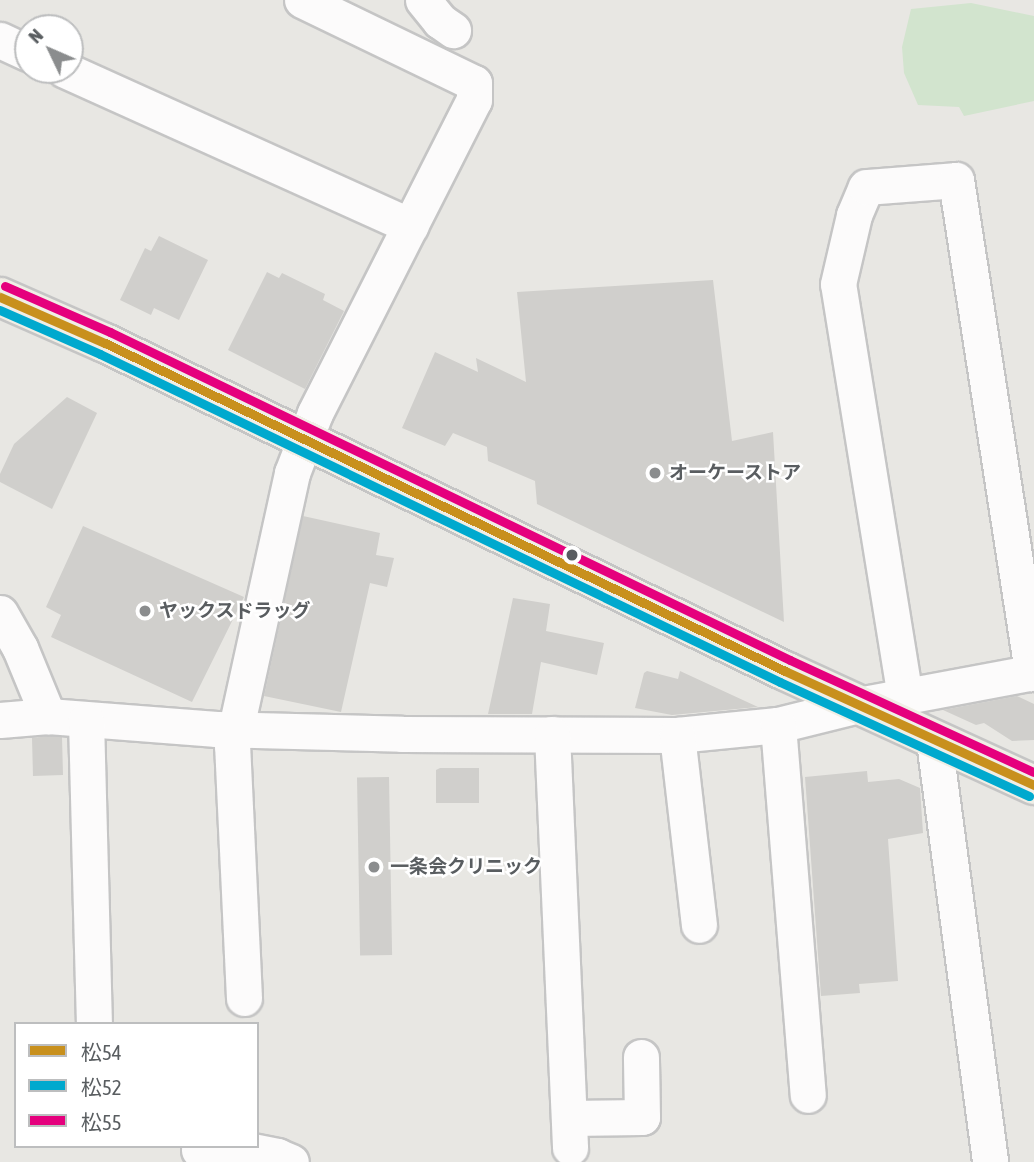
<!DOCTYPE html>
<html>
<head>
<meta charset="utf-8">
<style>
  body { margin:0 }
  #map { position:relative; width:1034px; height:1162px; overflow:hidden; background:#e8e7e3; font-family:"Asap Condensed","Noto Sans JP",sans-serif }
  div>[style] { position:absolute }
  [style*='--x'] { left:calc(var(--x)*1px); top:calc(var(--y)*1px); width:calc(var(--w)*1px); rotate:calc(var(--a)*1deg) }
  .green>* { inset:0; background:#d2e4ce }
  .building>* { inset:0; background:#d0cfcc; transform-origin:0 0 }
  .roads { filter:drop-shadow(2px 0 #c5c5c5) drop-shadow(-2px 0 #c5c5c5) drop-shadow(0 2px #c5c5c5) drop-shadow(0 -2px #c5c5c5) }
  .minor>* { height:35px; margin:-17.5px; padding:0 17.5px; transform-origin:17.5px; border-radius:17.5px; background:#fcfbfb }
  .major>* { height:38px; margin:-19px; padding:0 19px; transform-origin:19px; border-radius:19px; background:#f0eee6 }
  .bus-1>* { height:9px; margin:-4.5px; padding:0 4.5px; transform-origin:4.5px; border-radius:4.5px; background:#c8901d }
  .bus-2>* { height:9px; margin:-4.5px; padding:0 4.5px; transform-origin:4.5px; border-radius:4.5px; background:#00a9ce }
  .bus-3>* { height:9px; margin:-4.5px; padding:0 4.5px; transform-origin:4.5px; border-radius:4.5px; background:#e5007d }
  .dots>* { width:19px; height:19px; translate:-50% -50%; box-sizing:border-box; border:4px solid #fff; border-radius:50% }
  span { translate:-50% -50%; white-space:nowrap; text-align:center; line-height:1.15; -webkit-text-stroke:5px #fff; paint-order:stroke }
  .poi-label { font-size:19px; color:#595d60; font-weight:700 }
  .left { translate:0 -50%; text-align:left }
  .legend { position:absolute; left:14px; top:1022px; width:245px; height:126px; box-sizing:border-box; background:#fff; border:2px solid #bdbebf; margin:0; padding:9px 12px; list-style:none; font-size:21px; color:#595d60 }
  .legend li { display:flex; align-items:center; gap:14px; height:35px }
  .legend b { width:35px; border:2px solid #bdbebf }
  .north { position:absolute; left:14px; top:14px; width:70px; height:70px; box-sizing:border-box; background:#fff; border:2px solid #bdbebf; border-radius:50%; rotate:314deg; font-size:19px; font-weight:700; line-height:28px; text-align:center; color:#595d60 }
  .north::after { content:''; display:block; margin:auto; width:24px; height:32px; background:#8b8d8e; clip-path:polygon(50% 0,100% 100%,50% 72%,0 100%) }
</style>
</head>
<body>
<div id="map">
  <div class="green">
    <div style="clip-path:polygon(971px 3px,1034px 16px,1034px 101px,964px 116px,959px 107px,918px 105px,904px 73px,902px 47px,911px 9px)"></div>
  </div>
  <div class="building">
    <div style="clip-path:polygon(159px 236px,208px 260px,179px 320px,154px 308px,151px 315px,120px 300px,145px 248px,151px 251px)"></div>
    <div style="clip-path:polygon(267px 272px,279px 278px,282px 273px,325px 294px,323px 300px,344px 311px,305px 389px,228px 350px)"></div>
    <div style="clip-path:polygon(713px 280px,732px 441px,773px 432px,784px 622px,537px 504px,535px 481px,488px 461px,487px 447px,453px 433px,445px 446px,402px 428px,435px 352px,478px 372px,476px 358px,526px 382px,517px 292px)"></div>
    <div style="clip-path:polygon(67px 397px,97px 413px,52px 509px,0 482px,0 474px,14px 444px)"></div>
    <div style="clip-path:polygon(303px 516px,380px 533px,376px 555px,394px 558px,387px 587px,370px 583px,341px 712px,264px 696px)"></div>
    <div style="clip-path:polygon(83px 526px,244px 597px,192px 702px,51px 637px,61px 615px,46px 607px)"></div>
    <div style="clip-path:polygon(513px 598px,550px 604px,546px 631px,604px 643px,597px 675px,541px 662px,532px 714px,488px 714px)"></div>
    <div style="clip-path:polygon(647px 671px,678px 679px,680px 671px,758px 707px,672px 715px,635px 708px,644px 673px)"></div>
    <div style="clip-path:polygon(1017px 696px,1034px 704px,1034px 740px,1012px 741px,984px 723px,976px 725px,943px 710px)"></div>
    <div style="clip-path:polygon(48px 736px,62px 737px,63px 775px,33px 776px,32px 738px)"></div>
    <div style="clip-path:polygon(440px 768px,479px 768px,479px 803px,436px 803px,436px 770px)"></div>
    <div style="clip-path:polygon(867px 771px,868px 782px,899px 779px,920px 788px,923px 833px,888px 839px,898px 981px,859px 984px,860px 993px,821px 996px,805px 777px)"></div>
    <div style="left:389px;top:777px;width:178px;height:32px;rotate:89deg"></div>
  </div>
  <div class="roads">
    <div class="minor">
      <div style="--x:423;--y:0;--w:27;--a:51"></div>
      <div style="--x:440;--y:21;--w:16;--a:35"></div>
      <div style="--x:0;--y:40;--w:31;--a:25"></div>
      <div style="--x:65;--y:70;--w:379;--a:24.3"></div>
      <div style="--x:0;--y:613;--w:40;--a:60.3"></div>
      <div style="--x:20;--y:648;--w:74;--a:67.6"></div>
      <div style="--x:905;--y:697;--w:418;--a:-99.2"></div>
      <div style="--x:838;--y:284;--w:71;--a:-76.9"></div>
      <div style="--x:854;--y:215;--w:30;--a:-67"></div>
      <div style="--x:866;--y:187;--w:90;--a:-4.4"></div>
      <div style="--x:956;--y:180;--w:499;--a:81.2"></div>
      <div style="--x:0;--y:720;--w:48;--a:-4.8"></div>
      <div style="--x:48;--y:716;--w:169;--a:4.4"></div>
      <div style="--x:216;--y:729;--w:186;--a:1.5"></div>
      <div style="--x:402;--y:734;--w:275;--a:0.2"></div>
      <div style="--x:677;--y:735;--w:101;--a:-5.7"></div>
      <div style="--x:778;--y:725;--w:82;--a:-14"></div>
      <div style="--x:858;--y:705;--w:179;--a:-10.6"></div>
      <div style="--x:86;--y:720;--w:304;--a:88.5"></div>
      <div style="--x:778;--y:725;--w:371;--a:85.4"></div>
      <div style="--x:552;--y:734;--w:414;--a:87.5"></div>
      <div style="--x:677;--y:735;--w:191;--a:83.4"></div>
      <div style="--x:934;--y:741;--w:425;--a:82.4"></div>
      <div style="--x:244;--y:998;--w:252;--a:-92.7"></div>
      <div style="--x:232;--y:746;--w:280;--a:-77.6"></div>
      <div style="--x:292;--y:473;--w:64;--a:-69"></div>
      <div style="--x:315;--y:413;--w:351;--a:-63.1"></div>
      <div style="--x:474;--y:100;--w:17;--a:-90"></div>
      <div style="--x:474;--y:83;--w:191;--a:-154.2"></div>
      <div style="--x:569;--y:1118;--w:73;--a:-0.8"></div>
      <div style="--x:642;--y:1117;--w:60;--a:-91"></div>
      <div style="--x:199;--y:1150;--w:43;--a:-1.3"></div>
      <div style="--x:242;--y:1149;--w:36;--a:11"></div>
      <div style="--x:277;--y:1156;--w:15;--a:23"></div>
    </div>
    <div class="major">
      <div style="--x:0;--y:297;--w:115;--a:23.7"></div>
      <div style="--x:105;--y:343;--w:755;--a:25.75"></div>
      <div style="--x:785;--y:671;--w:274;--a:24.6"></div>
    </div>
  </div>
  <div class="bus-1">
    <div style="--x:0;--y:297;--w:115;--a:23.7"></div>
    <div style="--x:105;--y:343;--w:755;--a:25.75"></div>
    <div style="--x:785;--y:671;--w:274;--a:24.6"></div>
  </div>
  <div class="bus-2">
    <div style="--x:0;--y:310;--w:109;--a:23.7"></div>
    <div style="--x:100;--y:354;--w:755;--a:25.75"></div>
    <div style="--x:780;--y:682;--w:274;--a:24.6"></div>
  </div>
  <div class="bus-3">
    <div style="--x:5;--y:286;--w:115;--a:23.7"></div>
    <div style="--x:110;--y:332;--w:755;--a:25.75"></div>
    <div style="--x:790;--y:660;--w:268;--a:24.7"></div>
  </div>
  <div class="dots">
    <div style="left:655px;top:473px;background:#8b8d8e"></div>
    <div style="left:572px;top:555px;background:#595d60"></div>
    <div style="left:145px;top:611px;background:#8b8d8e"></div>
    <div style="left:374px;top:867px;background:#8b8d8e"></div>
  </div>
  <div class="poi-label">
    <span class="left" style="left:669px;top:473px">オーケーストア</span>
    <span class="left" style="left:159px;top:611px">ヤックスドラッグ</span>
    <span class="left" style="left:390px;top:867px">一条会クリニック</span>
  </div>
  <ul class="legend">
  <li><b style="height:9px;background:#c8901d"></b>松54</li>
  <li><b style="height:9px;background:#00a9ce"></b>松52</li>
  <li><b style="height:9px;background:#e5007d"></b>松55</li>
  </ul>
  <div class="north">N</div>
</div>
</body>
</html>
